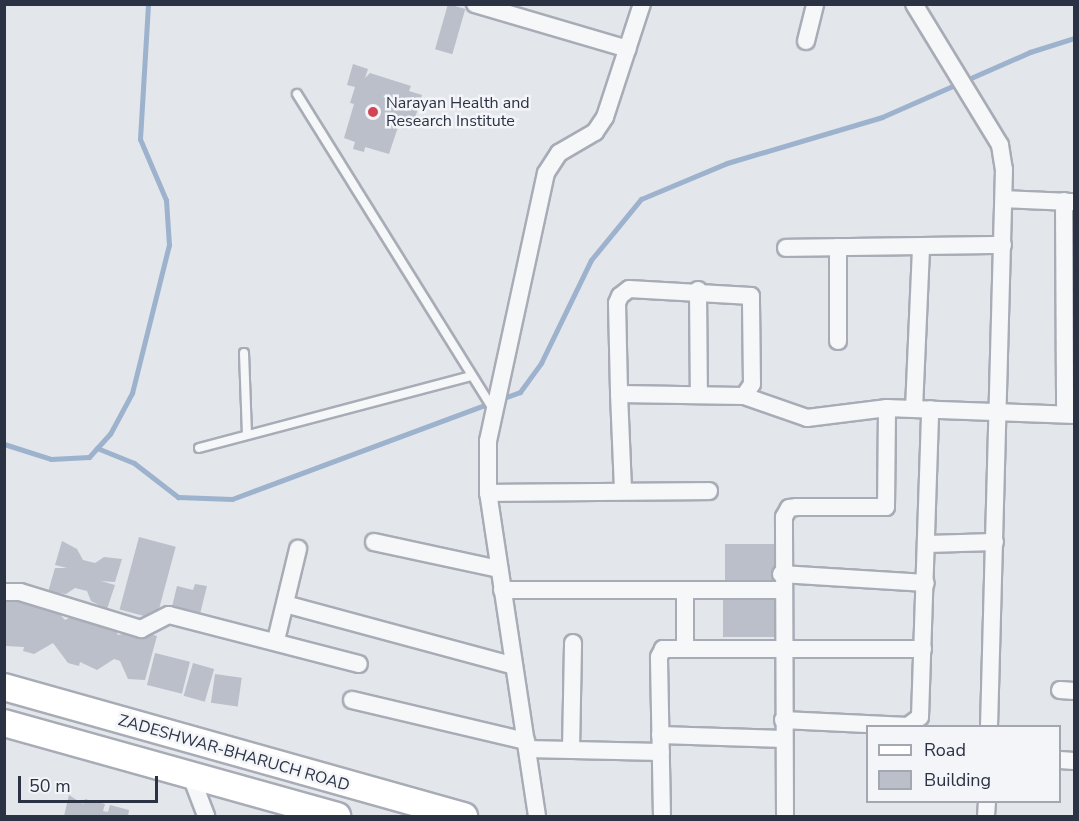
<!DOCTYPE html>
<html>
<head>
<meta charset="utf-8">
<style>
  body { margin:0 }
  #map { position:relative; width:1079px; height:821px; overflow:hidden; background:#e3e6eb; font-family:"Nunito Sans",sans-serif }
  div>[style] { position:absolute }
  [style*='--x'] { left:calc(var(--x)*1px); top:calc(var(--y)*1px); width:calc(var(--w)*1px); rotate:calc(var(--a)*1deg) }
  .stream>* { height:5px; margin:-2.5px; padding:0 2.5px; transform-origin:2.5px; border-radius:2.5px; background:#9db2cc }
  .building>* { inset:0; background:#babfc9; transform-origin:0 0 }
  .roads { filter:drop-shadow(2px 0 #a8acb6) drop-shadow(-2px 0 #a8acb6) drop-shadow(0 2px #a8acb6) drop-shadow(0 -2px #a8acb6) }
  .service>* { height:8px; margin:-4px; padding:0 4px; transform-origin:4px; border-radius:4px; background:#f6f7f9 }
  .minor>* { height:16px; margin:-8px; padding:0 8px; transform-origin:8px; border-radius:8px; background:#f6f7f9 }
  .primary>* { height:26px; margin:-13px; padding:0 13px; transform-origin:13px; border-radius:13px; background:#fff }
  .dots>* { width:16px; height:16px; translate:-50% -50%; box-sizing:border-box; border:3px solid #f3f5f8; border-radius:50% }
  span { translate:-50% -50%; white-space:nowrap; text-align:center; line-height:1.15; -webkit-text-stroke:5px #f3f5f8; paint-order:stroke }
  .poi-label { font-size:16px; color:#2a3244 }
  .left { translate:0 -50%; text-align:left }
  .street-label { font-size:16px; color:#2a3244 }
  .frame { position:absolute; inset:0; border:6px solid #2a3244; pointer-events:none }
  .legend { position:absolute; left:866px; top:725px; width:195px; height:78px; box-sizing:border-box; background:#f3f5f8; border:2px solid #a3a7b0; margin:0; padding:8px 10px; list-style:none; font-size:18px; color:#2a3244 }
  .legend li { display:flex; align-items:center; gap:12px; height:30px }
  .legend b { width:30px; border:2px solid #a3a7b0 }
  .scale { position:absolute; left:18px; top:776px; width:140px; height:27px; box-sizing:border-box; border:3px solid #2a3244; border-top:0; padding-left:8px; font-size:18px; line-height:21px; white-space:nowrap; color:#2a3244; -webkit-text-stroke:4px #f3f5f8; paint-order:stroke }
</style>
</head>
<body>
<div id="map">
  <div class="stream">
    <div style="--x:501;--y:399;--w:20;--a:-20"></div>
    <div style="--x:520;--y:392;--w:36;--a:-54"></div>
    <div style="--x:541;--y:363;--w:114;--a:-64.1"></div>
    <div style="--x:591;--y:260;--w:79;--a:-50.7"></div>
    <div style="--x:641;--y:199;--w:93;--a:-22.7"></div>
    <div style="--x:727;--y:163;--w:162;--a:-16.5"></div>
    <div style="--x:882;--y:117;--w:162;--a:-23.7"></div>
    <div style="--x:1030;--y:52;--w:46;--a:-17.7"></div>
    <div style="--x:4;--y:444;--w:49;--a:17.7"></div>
    <div style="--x:51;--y:459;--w:38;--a:-3"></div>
    <div style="--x:89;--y:457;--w:31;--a:-48"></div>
    <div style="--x:110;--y:434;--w:47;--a:-61.8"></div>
    <div style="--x:132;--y:393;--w:153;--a:-76"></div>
    <div style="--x:169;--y:245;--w:45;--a:-93.8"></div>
    <div style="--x:166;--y:200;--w:66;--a:-113.1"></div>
    <div style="--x:140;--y:139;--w:135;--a:-86.6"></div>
    <div style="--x:97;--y:448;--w:40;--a:22"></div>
    <div style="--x:134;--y:463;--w:56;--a:37.7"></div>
    <div style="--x:178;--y:497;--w:54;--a:2.1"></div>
    <div style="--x:232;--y:499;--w:275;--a:-20.4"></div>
  </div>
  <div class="building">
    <div style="left:448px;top:4px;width:18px;height:47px;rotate:16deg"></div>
    <div style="clip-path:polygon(353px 64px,368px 69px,365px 78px,370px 73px,411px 86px,409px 91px,422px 95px,413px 125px,400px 121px,389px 154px,365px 147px,364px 152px,353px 149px,355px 142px,344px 138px,354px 104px,350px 103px,355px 87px,347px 85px)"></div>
    <div style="left:139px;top:537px;width:38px;height:75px;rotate:15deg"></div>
    <div style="clip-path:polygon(62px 541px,77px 549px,83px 560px,95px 563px,104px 557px,122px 559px,115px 582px,101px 581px,115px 585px,107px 609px,91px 601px,87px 591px,75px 588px,66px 594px,48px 592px,55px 568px,67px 568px,55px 565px)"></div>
    <div style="left:725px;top:544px;width:53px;height:40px"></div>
    <div style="clip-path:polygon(195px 584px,207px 586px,200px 614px,172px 607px,177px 586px,193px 590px)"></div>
    <div style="clip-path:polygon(21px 595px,51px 605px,65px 620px,80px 612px,111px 621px,118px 635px,138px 631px,157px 636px,145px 680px,128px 679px,120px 661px,114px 659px,97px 670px,80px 662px,79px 666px,68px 663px,53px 643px,34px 654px,23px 651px,24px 647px,6px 646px,4px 601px)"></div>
    <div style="left:723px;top:597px;width:54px;height:40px"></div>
    <div style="left:155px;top:653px;width:36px;height:33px;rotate:14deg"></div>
    <div style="left:193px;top:663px;width:22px;height:34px;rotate:16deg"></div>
    <div style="left:215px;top:674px;width:27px;height:29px;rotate:8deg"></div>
    <div style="clip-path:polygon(69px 795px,83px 804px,85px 799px,105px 804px,103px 811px,108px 812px,110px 805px,129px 810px,128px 816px,64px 816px)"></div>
  </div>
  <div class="roads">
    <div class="service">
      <div style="--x:297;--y:94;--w:371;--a:58.1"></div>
      <div style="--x:244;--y:353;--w:82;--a:87.9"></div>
      <div style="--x:199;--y:448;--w:282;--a:-14.8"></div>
    </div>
    <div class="minor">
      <div style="--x:475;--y:4;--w:159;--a:16.4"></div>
      <div style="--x:914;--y:4;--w:165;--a:58.6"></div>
      <div style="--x:1000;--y:145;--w:24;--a:81"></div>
      <div style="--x:1004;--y:169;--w:557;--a:91.54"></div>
      <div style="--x:806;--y:41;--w:38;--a:-76"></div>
      <div style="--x:1004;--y:199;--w:70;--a:2.5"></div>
      <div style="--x:1064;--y:201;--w:213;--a:89.7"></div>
      <div style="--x:838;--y:247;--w:94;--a:90"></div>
      <div style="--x:786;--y:248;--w:217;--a:-0.8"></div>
      <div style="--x:698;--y:290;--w:105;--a:89.5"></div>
      <div style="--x:619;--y:394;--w:125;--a:0.9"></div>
      <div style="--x:744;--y:396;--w:14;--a:-56"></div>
      <div style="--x:752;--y:384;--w:88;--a:-90.7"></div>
      <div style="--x:751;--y:296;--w:122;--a:-176.7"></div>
      <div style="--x:629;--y:289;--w:11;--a:142"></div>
      <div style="--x:620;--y:296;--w:8;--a:113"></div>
      <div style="--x:617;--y:303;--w:91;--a:88.7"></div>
      <div style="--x:619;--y:394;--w:97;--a:87.6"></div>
      <div style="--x:744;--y:396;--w:67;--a:19.2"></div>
      <div style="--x:807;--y:418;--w:81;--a:-7.1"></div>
      <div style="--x:887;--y:408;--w:187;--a:2.1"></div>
      <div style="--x:914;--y:409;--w:163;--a:-87.5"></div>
      <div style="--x:488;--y:493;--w:221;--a:-0.5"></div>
      <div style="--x:374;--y:542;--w:128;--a:12.2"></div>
      <div style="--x:927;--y:544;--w:68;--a:-1.7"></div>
      <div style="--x:781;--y:574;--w:145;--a:3.6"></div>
      <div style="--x:502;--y:590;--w:280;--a:0"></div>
      <div style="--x:4;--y:592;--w:16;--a:0"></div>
      <div style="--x:20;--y:592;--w:127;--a:17"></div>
      <div style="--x:141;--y:629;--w:31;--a:-27"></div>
      <div style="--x:169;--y:615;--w:196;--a:14.5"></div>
      <div style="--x:285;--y:604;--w:237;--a:15.1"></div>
      <div style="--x:276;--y:640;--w:94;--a:-76.4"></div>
      <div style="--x:685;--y:646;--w:56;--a:-90"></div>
      <div style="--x:1060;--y:690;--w:14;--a:4"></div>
      <div style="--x:352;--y:700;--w:179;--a:13.3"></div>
      <div style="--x:783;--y:720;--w:125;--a:2.7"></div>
      <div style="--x:908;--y:726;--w:15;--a:-37"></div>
      <div style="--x:920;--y:717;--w:308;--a:-88.1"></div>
      <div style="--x:660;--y:735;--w:124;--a:1.8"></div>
      <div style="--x:527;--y:749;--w:134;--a:1.3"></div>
      <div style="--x:571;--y:750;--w:107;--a:-88.9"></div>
      <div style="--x:1060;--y:760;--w:14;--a:4"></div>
      <div style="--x:192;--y:779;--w:40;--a:69"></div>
      <div style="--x:537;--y:816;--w:327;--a:-98.6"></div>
      <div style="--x:488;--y:493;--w:52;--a:-90"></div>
      <div style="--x:488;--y:441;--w:274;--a:-77.8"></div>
      <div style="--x:546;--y:173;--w:24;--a:-57"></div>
      <div style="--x:559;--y:153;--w:42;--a:-30.3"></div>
      <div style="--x:595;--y:132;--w:18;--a:-56"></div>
      <div style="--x:605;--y:117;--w:119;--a:-71.9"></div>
      <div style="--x:662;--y:816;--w:159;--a:-91.1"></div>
      <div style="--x:659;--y:657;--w:9;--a:-63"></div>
      <div style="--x:663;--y:649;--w:260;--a:0"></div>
      <div style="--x:785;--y:816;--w:299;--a:-90.2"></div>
      <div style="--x:784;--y:517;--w:10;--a:-61"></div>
      <div style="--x:789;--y:508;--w:8;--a:-7"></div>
      <div style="--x:797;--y:507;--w:89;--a:0"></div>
      <div style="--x:886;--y:507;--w:99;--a:-89.4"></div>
      <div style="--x:986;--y:816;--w:14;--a:-86"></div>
    </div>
    <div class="primary">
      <div style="--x:4;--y:687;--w:478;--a:15.7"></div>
      <div style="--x:4;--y:723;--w:346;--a:15.6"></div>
    </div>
  </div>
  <div class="dots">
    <div style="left:373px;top:112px;background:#d34554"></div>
  </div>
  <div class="poi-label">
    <span class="left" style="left:386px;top:112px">Narayan Health and<br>Research Institute</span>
  </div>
  <div class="street-label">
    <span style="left:234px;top:753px;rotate:16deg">ZADESHWAR-BHARUCH ROAD</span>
  </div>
  <div class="frame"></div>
  <ul class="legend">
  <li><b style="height:8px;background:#fff"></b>Road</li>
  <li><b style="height:16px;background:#babfc9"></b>Building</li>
  </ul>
  <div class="scale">50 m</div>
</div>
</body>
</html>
